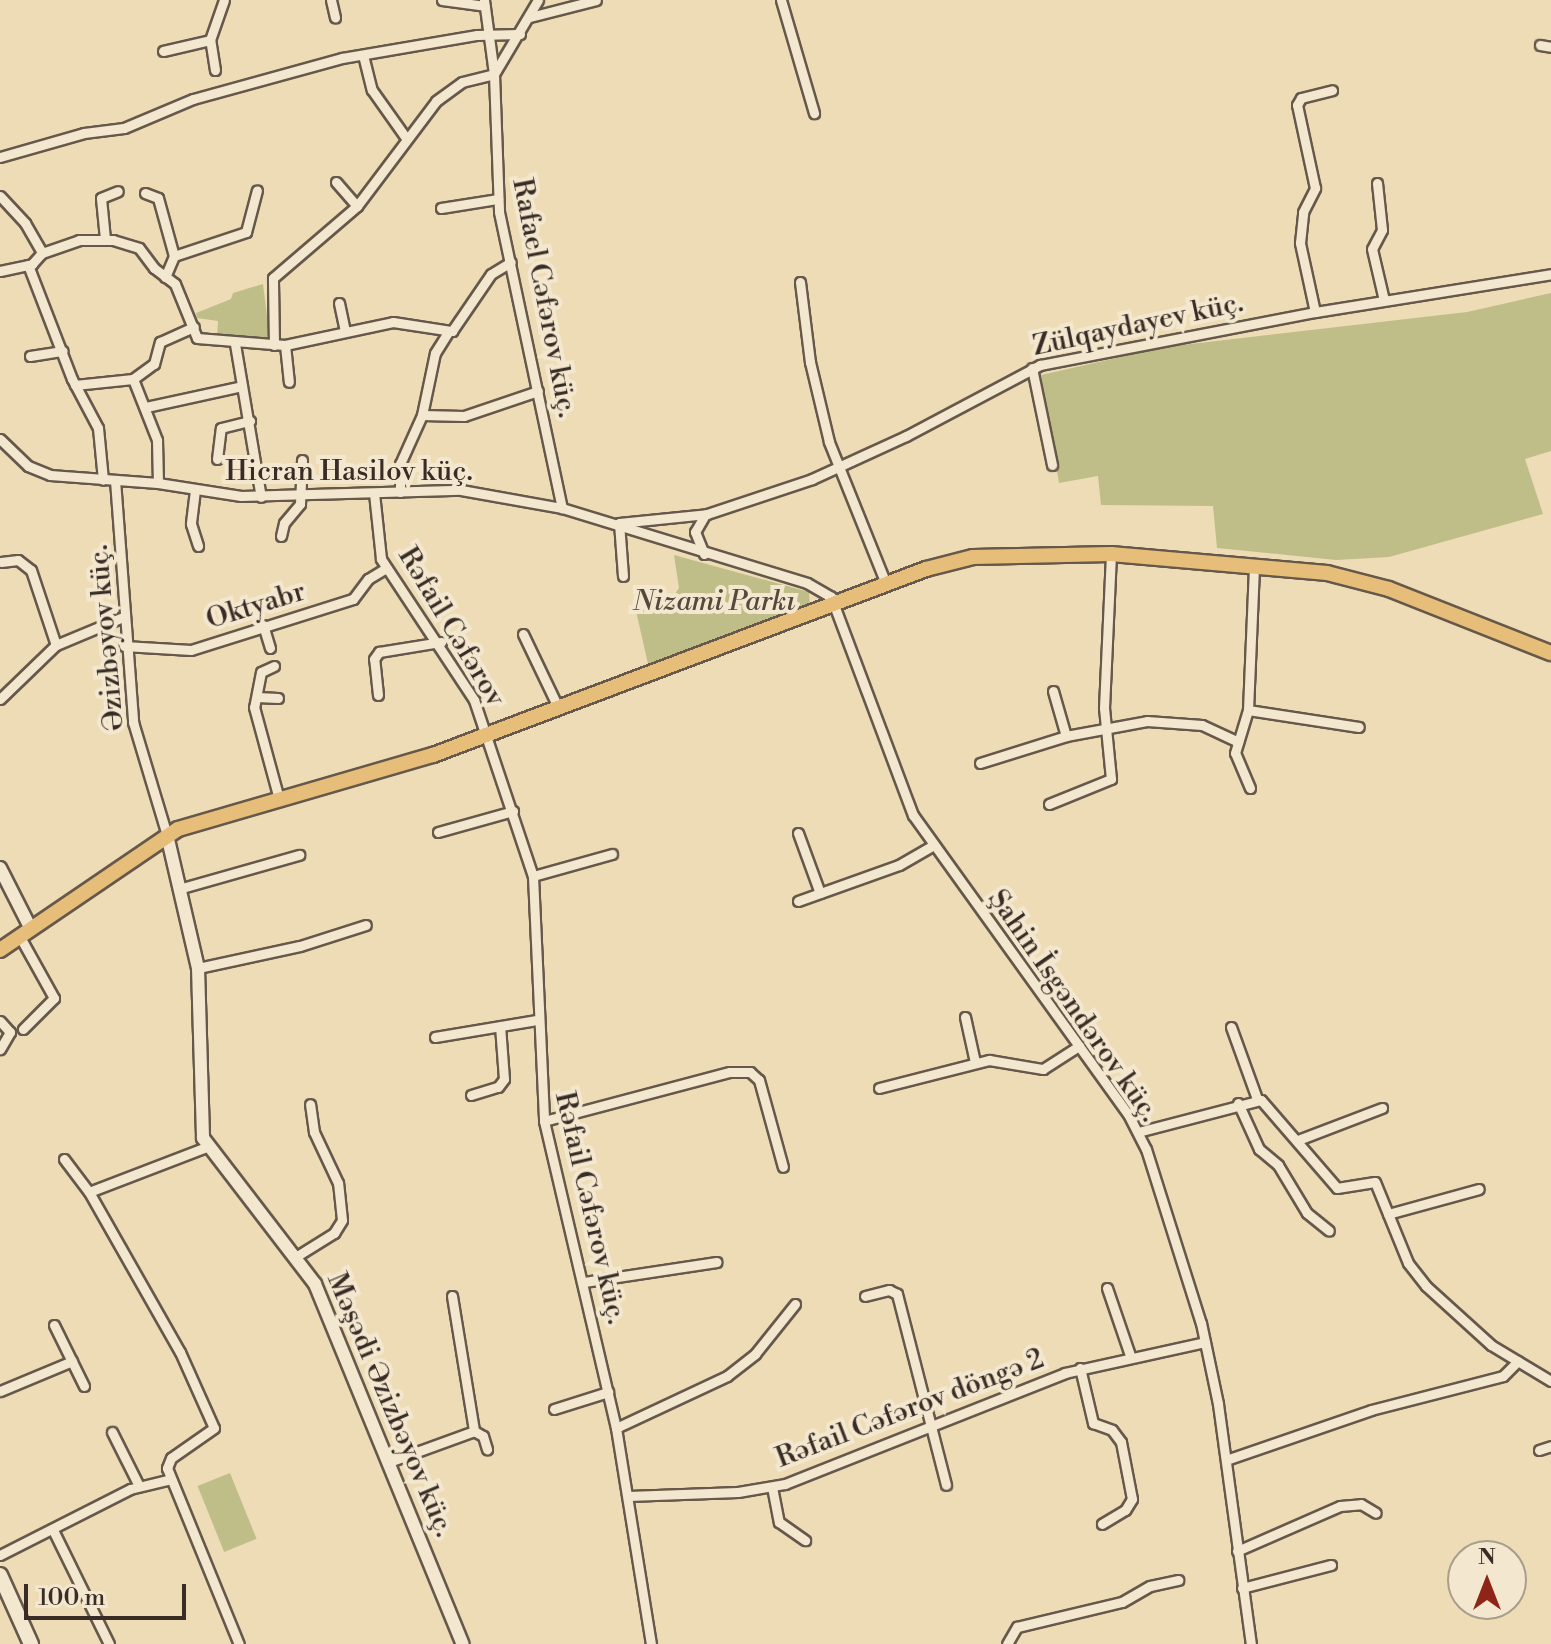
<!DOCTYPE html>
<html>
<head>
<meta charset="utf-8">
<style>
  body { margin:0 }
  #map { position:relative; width:1551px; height:1644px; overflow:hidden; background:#eddcb5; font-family:"Libre Bodoni",serif }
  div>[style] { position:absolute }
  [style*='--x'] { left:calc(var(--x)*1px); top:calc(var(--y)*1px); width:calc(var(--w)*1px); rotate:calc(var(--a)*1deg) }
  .green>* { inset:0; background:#c0be88; transform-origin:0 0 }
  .roads { filter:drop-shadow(2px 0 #66584a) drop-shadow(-2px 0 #66584a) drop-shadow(0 2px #66584a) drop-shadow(0 -2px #66584a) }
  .minor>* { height:9px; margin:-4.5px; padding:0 4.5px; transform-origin:4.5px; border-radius:4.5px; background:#f3e8cf }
  .tertiary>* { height:12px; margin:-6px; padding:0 6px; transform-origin:6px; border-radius:6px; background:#f3e8cf }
  .secondary>* { height:14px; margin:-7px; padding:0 7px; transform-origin:7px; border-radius:7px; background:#f3e8cf }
  .primary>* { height:14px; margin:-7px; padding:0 7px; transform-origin:7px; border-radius:7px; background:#e6be7a }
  span { translate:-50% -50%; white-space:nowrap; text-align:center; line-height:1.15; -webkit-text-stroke:8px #f3e8cf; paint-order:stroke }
  .street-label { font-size:28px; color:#392c26 }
  .park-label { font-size:28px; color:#54493a; font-style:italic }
  .north { position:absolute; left:1447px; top:1540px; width:80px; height:80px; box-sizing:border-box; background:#f3e8cf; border:2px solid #a99d8b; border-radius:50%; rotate:0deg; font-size:22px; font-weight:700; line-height:32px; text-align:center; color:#392c26 }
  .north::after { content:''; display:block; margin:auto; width:28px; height:36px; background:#8f2418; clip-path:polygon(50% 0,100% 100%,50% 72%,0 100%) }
  .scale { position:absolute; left:24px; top:1584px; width:162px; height:36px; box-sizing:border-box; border:4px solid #392c26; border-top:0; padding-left:10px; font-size:24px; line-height:28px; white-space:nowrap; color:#392c26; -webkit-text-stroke:6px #f3e8cf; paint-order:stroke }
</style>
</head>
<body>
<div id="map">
  <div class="green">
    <div style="clip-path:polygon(263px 284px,270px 340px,217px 339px,218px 321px,197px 318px,196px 313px,231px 299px,233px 293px)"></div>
    <div style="clip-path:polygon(1551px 293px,1551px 451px,1525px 459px,1543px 514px,1389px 557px,1336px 560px,1217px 548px,1213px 506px,1101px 505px,1098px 476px,1059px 483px,1041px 375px,1165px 347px,1467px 312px)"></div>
    <div style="clip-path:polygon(674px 555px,809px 592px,810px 607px,648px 664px,636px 611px,668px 604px,679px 588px)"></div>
    <div style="left:230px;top:1473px;width:71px;height:35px;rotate:68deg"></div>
  </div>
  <div class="roads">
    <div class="minor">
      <div style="--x:331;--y:0;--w:18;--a:77"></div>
      <div style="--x:442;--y:0;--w:43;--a:7.9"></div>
      <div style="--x:484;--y:0;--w:75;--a:82.3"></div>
      <div style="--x:494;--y:74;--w:138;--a:87.9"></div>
      <div style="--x:499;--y:212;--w:303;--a:78"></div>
      <div style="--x:781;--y:0;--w:118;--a:73.7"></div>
      <div style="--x:530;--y:17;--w:68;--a:-14.4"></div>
      <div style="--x:1540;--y:45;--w:11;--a:10"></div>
      <div style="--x:163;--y:51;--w:48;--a:-13.2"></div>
      <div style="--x:363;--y:55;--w:36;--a:76"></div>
      <div style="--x:372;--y:90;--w:59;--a:54.7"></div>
      <div style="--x:215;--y:70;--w:30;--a:-99"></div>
      <div style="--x:210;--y:40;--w:42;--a:-70.7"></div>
      <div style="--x:0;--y:157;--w:87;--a:-15.9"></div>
      <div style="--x:84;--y:133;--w:40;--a:-7.1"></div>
      <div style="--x:124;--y:128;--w:75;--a:-22.8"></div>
      <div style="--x:193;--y:99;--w:155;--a:-15.4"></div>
      <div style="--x:342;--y:58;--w:137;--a:-9.7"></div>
      <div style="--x:477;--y:35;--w:43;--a:-1.3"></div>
      <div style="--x:336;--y:182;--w:32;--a:49"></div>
      <div style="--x:1377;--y:183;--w:47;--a:83.9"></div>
      <div style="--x:1382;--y:230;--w:21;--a:118"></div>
      <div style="--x:1372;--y:249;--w:52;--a:76.8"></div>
      <div style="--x:145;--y:193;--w:14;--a:21"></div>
      <div style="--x:158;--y:198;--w:60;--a:74.6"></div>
      <div style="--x:174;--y:256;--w:23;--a:113"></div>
      <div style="--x:0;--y:196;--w:37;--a:47"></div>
      <div style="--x:25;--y:223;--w:34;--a:60"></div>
      <div style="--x:441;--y:208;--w:58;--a:-9"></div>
      <div style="--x:105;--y:239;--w:41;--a:-95.6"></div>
      <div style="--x:101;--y:198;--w:18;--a:-22"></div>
      <div style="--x:174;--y:256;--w:76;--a:-18.4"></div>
      <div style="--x:246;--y:232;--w:43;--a:-75.3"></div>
      <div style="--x:28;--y:265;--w:122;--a:68.9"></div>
      <div style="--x:72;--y:379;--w:55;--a:62"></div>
      <div style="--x:98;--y:428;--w:52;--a:84.5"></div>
      <div style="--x:0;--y:271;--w:33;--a:-12"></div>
      <div style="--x:32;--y:264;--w:15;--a:-48"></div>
      <div style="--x:42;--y:253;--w:39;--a:-19"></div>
      <div style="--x:79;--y:240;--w:34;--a:0"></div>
      <div style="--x:113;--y:240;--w:27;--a:17"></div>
      <div style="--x:139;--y:248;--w:25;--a:53"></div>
      <div style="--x:154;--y:268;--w:26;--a:37"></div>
      <div style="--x:175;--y:284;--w:58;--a:67.8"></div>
      <div style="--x:197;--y:338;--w:88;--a:4.5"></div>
      <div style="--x:285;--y:345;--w:110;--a:-12"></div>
      <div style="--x:393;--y:322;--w:60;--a:8.7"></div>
      <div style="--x:452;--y:331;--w:69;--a:-55.6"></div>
      <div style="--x:491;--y:274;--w:23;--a:-31"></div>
      <div style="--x:800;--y:282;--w:81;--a:82.9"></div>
      <div style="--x:810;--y:362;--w:82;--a:76.6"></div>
      <div style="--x:829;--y:442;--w:153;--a:68.1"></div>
      <div style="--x:339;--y:303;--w:29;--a:78"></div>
      <div style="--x:1315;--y:312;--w:71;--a:-102.3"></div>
      <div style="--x:1300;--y:243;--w:31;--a:-84"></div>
      <div style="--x:1303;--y:212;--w:27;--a:-63"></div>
      <div style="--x:1315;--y:188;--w:85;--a:-102.2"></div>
      <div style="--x:1297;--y:105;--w:8;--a:-60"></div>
      <div style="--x:1301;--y:98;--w:32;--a:-14"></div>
      <div style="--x:235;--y:344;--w:155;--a:80.4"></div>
      <div style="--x:274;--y:345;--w:67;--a:-90.9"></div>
      <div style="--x:273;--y:278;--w:111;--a:-40.6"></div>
      <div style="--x:357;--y:206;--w:131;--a:-53"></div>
      <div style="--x:436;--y:101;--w:32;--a:-36"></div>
      <div style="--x:462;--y:82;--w:33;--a:-14"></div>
      <div style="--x:494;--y:74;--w:86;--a:-59.3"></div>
      <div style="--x:285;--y:345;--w:37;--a:84"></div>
      <div style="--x:30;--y:356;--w:33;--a:-9"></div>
      <div style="--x:1032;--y:368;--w:99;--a:78.3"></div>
      <div style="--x:133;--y:379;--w:66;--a:68.5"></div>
      <div style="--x:157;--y:440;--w:43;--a:88.7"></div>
      <div style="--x:75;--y:385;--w:58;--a:-5.9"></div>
      <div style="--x:133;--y:379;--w:26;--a:-36"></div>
      <div style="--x:154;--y:364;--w:23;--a:-75"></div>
      <div style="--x:160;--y:342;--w:37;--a:-24"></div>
      <div style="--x:146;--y:407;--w:98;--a:-12.3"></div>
      <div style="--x:422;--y:415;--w:42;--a:1.4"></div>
      <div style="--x:464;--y:416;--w:78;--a:-18.7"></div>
      <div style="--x:0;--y:439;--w:39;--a:44"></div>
      <div style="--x:28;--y:466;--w:24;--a:22"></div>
      <div style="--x:50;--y:475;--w:108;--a:4.2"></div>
      <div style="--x:158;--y:483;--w:84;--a:8.9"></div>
      <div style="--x:241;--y:496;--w:220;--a:-1.6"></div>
      <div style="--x:461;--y:490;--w:103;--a:10.1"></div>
      <div style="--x:562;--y:508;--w:256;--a:17"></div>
      <div style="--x:807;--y:583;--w:28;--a:30"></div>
      <div style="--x:831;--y:597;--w:233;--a:69.4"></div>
      <div style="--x:913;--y:815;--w:368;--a:54.3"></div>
      <div style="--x:1128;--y:1114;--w:39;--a:63"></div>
      <div style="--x:1146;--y:1149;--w:182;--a:72.5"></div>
      <div style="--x:1201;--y:1323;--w:83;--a:78.1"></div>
      <div style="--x:1218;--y:1404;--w:242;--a:82.2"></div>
      <div style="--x:217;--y:459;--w:31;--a:-83"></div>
      <div style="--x:221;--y:428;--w:30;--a:-14"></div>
      <div style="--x:115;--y:480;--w:243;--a:85.7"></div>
      <div style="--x:133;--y:722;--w:118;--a:73.3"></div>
      <div style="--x:195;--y:490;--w:34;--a:97"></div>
      <div style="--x:191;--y:524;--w:23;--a:72"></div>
      <div style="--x:400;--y:492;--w:28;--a:-90"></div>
      <div style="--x:400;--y:464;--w:54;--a:-65.8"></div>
      <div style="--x:422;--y:415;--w:63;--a:-78.2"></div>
      <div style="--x:435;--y:353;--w:25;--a:-58"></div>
      <div style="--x:374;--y:493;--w:66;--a:83.9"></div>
      <div style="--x:381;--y:559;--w:169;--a:56.6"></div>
      <div style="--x:474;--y:700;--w:186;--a:71.5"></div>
      <div style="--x:533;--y:876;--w:245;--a:87.4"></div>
      <div style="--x:544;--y:1121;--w:315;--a:76.8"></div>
      <div style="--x:616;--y:1428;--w:219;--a:80.8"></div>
      <div style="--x:281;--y:536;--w:13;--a:-77"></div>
      <div style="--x:284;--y:523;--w:25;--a:-50"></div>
      <div style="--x:300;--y:504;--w:44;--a:-87.4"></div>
      <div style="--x:704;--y:554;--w:24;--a:-112"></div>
      <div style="--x:695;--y:532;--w:20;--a:-60"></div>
      <div style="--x:1;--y:562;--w:17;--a:-7"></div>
      <div style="--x:18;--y:560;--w:16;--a:38"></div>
      <div style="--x:31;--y:570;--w:79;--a:71.6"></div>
      <div style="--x:623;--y:576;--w:53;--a:-94.3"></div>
      <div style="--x:619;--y:523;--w:88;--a:-5.8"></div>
      <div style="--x:707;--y:514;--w:111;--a:-18.4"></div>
      <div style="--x:812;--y:479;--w:103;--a:-24.6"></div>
      <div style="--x:906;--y:436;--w:152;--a:-27.9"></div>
      <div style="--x:1040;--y:365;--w:280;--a:-10.9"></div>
      <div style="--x:1315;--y:312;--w:239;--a:-9.1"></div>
      <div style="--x:263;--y:625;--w:24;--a:73"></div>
      <div style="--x:523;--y:634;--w:83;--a:64.4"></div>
      <div style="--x:124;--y:646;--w:67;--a:3.4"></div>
      <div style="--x:191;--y:650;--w:170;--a:-17.5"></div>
      <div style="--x:353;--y:599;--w:25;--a:-53"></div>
      <div style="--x:368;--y:579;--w:21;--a:-31"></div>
      <div style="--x:274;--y:666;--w:14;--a:155"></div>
      <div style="--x:261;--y:672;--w:36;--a:101"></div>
      <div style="--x:254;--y:707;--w:95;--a:74.8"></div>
      <div style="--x:1053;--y:691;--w:47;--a:73.9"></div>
      <div style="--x:378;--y:695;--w:36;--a:-96"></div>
      <div style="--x:374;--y:659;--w:9;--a:-54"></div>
      <div style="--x:379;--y:652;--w:63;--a:-9.2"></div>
      <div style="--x:257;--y:697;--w:21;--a:3"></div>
      <div style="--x:0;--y:699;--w:78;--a:-44"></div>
      <div style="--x:56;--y:645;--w:73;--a:-22.7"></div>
      <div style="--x:1248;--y:710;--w:112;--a:8.7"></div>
      <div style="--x:980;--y:763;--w:90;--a:-17.4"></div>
      <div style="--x:1066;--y:736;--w:82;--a:-10.5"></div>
      <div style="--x:1147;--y:721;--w:55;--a:4.2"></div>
      <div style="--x:1202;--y:725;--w:40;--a:25"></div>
      <div style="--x:1250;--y:788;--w:38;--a:-113"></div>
      <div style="--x:1235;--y:753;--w:45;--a:-73.2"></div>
      <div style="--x:1248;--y:710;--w:145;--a:-87.6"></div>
      <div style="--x:1049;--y:804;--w:67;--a:-22"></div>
      <div style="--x:1111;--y:779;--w:71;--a:-95.6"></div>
      <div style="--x:1104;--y:708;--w:154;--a:-87.4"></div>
      <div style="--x:438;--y:832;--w:78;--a:-15.6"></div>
      <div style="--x:798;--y:833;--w:64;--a:69.9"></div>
      <div style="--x:533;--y:876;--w:82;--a:-15.6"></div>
      <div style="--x:182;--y:888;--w:122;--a:-15.8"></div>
      <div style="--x:798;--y:901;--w:107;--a:-19.6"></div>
      <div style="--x:899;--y:865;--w:38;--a:-30"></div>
      <div style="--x:20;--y:937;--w:70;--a:60.9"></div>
      <div style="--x:54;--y:998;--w:44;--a:135"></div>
      <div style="--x:198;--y:968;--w:104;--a:-12.2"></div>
      <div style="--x:300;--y:946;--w:69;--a:-17.7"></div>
      <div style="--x:965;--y:1017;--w:46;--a:77.5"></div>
      <div style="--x:0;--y:1021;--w:15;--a:48"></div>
      <div style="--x:10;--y:1032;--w:20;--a:120"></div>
      <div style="--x:1231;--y:1027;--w:77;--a:70.1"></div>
      <div style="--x:435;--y:1037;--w:103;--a:-9.5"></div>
      <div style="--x:879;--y:1088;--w:114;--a:-14.3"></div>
      <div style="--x:989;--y:1060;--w:55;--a:9.5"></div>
      <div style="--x:1043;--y:1069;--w:43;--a:-32.6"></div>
      <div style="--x:471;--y:1095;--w:28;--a:-17"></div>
      <div style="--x:498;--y:1087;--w:10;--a:-53"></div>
      <div style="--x:504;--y:1079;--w:53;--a:-94.3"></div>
      <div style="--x:1238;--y:1103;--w:51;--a:65.5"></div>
      <div style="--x:1259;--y:1149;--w:25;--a:40"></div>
      <div style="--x:1278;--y:1165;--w:56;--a:58.9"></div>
      <div style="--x:1307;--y:1213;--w:28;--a:39"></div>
      <div style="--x:544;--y:1121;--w:192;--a:-14.8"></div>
      <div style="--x:730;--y:1072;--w:20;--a:0"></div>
      <div style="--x:750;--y:1072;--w:12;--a:42"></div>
      <div style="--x:759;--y:1080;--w:90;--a:74.6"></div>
      <div style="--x:1138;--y:1132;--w:127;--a:-14.6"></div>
      <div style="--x:1261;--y:1100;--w:116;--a:49.2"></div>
      <div style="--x:1337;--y:1188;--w:38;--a:-9"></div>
      <div style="--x:1375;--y:1182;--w:87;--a:67.8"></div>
      <div style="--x:1408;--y:1263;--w:29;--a:52"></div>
      <div style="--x:1426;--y:1286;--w:88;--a:42.2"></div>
      <div style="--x:1491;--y:1345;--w:70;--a:31"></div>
      <div style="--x:1298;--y:1140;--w:90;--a:-20.9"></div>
      <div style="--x:64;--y:1159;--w:41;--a:52.9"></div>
      <div style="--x:89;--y:1192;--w:184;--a:60.4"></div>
      <div style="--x:180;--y:1352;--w:83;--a:65.9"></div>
      <div style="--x:214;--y:1428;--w:52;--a:145.1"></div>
      <div style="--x:171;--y:1458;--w:11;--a:112"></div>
      <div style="--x:167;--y:1468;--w:190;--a:67.8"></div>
      <div style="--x:89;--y:1192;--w:125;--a:-21"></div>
      <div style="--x:1388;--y:1214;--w:94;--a:-15.4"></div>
      <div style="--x:297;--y:1256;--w:44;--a:-31.9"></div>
      <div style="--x:334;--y:1233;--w:15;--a:-58"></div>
      <div style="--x:342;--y:1220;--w:37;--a:-96"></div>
      <div style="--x:338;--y:1183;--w:56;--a:-115.2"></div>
      <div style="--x:314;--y:1132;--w:28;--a:-98"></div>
      <div style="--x:584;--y:1282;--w:134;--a:-8.6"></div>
      <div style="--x:1107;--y:1288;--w:71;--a:71.1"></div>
      <div style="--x:452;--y:1296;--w:137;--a:80.7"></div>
      <div style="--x:474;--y:1431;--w:10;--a:29"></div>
      <div style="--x:483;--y:1436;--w:14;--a:73"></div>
      <div style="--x:865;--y:1296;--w:25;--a:-14"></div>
      <div style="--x:889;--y:1290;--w:9;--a:27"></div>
      <div style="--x:897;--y:1294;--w:197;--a:75.6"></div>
      <div style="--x:54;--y:1325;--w:68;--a:63.8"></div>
      <div style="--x:1080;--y:1368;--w:57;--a:76.7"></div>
      <div style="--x:1093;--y:1423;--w:20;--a:20"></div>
      <div style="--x:1112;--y:1430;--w:15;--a:53"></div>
      <div style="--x:1121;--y:1442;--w:58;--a:79.1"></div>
      <div style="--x:1132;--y:1499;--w:13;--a:122"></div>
      <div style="--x:1125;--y:1510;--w:27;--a:149"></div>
      <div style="--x:0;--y:1391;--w:78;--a:-22.6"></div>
      <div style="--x:554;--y:1409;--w:57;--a:-17.5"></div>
      <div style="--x:616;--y:1428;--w:123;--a:-25.1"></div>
      <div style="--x:727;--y:1376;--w:36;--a:-38"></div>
      <div style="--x:755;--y:1354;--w:64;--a:-51.3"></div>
      <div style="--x:112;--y:1432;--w:60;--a:63.4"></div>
      <div style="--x:1539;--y:1450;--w:13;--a:-18"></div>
      <div style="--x:1226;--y:1460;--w:153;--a:-19"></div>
      <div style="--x:1371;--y:1410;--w:136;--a:-14.4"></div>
      <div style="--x:1503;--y:1376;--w:21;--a:-45"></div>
      <div style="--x:389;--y:1462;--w:90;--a:-20"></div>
      <div style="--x:772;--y:1487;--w:36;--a:79"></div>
      <div style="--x:779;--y:1522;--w:32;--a:35"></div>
      <div style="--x:628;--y:1496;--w:110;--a:-2.1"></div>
      <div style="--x:738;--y:1492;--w:48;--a:-9.7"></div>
      <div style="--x:785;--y:1484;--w:301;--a:-21.6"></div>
      <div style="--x:1065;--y:1373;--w:143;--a:-12.5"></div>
      <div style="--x:53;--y:1530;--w:127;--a:63.8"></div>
      <div style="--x:1237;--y:1551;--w:112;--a:-23.6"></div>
      <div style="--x:1340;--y:1506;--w:21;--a:-5"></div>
      <div style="--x:1361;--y:1504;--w:17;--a:31"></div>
      <div style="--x:0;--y:1555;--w:146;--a:-26.9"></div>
      <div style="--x:130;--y:1489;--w:42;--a:-13.7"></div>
      <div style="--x:1242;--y:1588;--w:92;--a:-14.5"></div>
      <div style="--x:1007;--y:1644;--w:20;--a:-60"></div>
      <div style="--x:1017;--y:1627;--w:108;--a:-13.4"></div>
      <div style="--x:1122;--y:1602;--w:32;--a:-30"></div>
      <div style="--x:1150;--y:1586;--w:29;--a:-12"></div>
    </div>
    <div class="tertiary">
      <div style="--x:167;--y:835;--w:137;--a:76.9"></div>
      <div style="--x:198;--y:968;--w:170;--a:88.3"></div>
      <div style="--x:203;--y:1138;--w:184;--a:52.5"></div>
      <div style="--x:315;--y:1284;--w:389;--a:67.7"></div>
      <div style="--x:0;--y:868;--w:68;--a:63.1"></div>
    </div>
    <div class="secondary">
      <div style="--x:0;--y:1575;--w:76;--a:65.8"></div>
    </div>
    <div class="primary">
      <div style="--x:0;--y:950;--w:215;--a:-34.2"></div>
      <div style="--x:178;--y:829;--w:266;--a:-16.2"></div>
      <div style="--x:433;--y:755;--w:527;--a:-20.67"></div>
      <div style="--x:926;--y:569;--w:49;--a:-14.3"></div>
      <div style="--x:973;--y:557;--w:138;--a:-1.2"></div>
      <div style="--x:1111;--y:554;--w:217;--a:5"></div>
      <div style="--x:1327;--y:573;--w:64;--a:14.5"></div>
      <div style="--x:1389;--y:589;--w:174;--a:21.6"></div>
    </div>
  </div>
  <div class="street-label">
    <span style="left:544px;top:298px;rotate:79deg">Rafael Cəfərov küç.</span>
    <span style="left:1138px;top:325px;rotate:-12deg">Zülqaydayev küç.</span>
    <span style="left:349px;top:472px">Hicran Hasilov küç.</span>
    <span style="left:256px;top:606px;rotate:-17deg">Oktyabr</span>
    <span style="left:451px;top:627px;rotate:59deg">Rəfail Cəfərov</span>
    <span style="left:107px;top:638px;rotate:-95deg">Əzizbəyov küç.</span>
    <span style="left:1073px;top:1006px;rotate:55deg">Şahin İsgəndərov küç.</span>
    <span style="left:590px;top:1208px;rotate:77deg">Rəfail Cəfərov küç.</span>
    <span style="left:390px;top:1405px;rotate:67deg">Məşədi Əzizbəyov küç.</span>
    <span style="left:910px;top:1409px;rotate:-21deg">Rəfail Cəfərov döngə 2</span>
  </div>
  <div class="park-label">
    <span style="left:714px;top:602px">Nizami Parkı</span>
  </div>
  <div class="north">N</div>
  <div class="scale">100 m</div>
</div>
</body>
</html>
